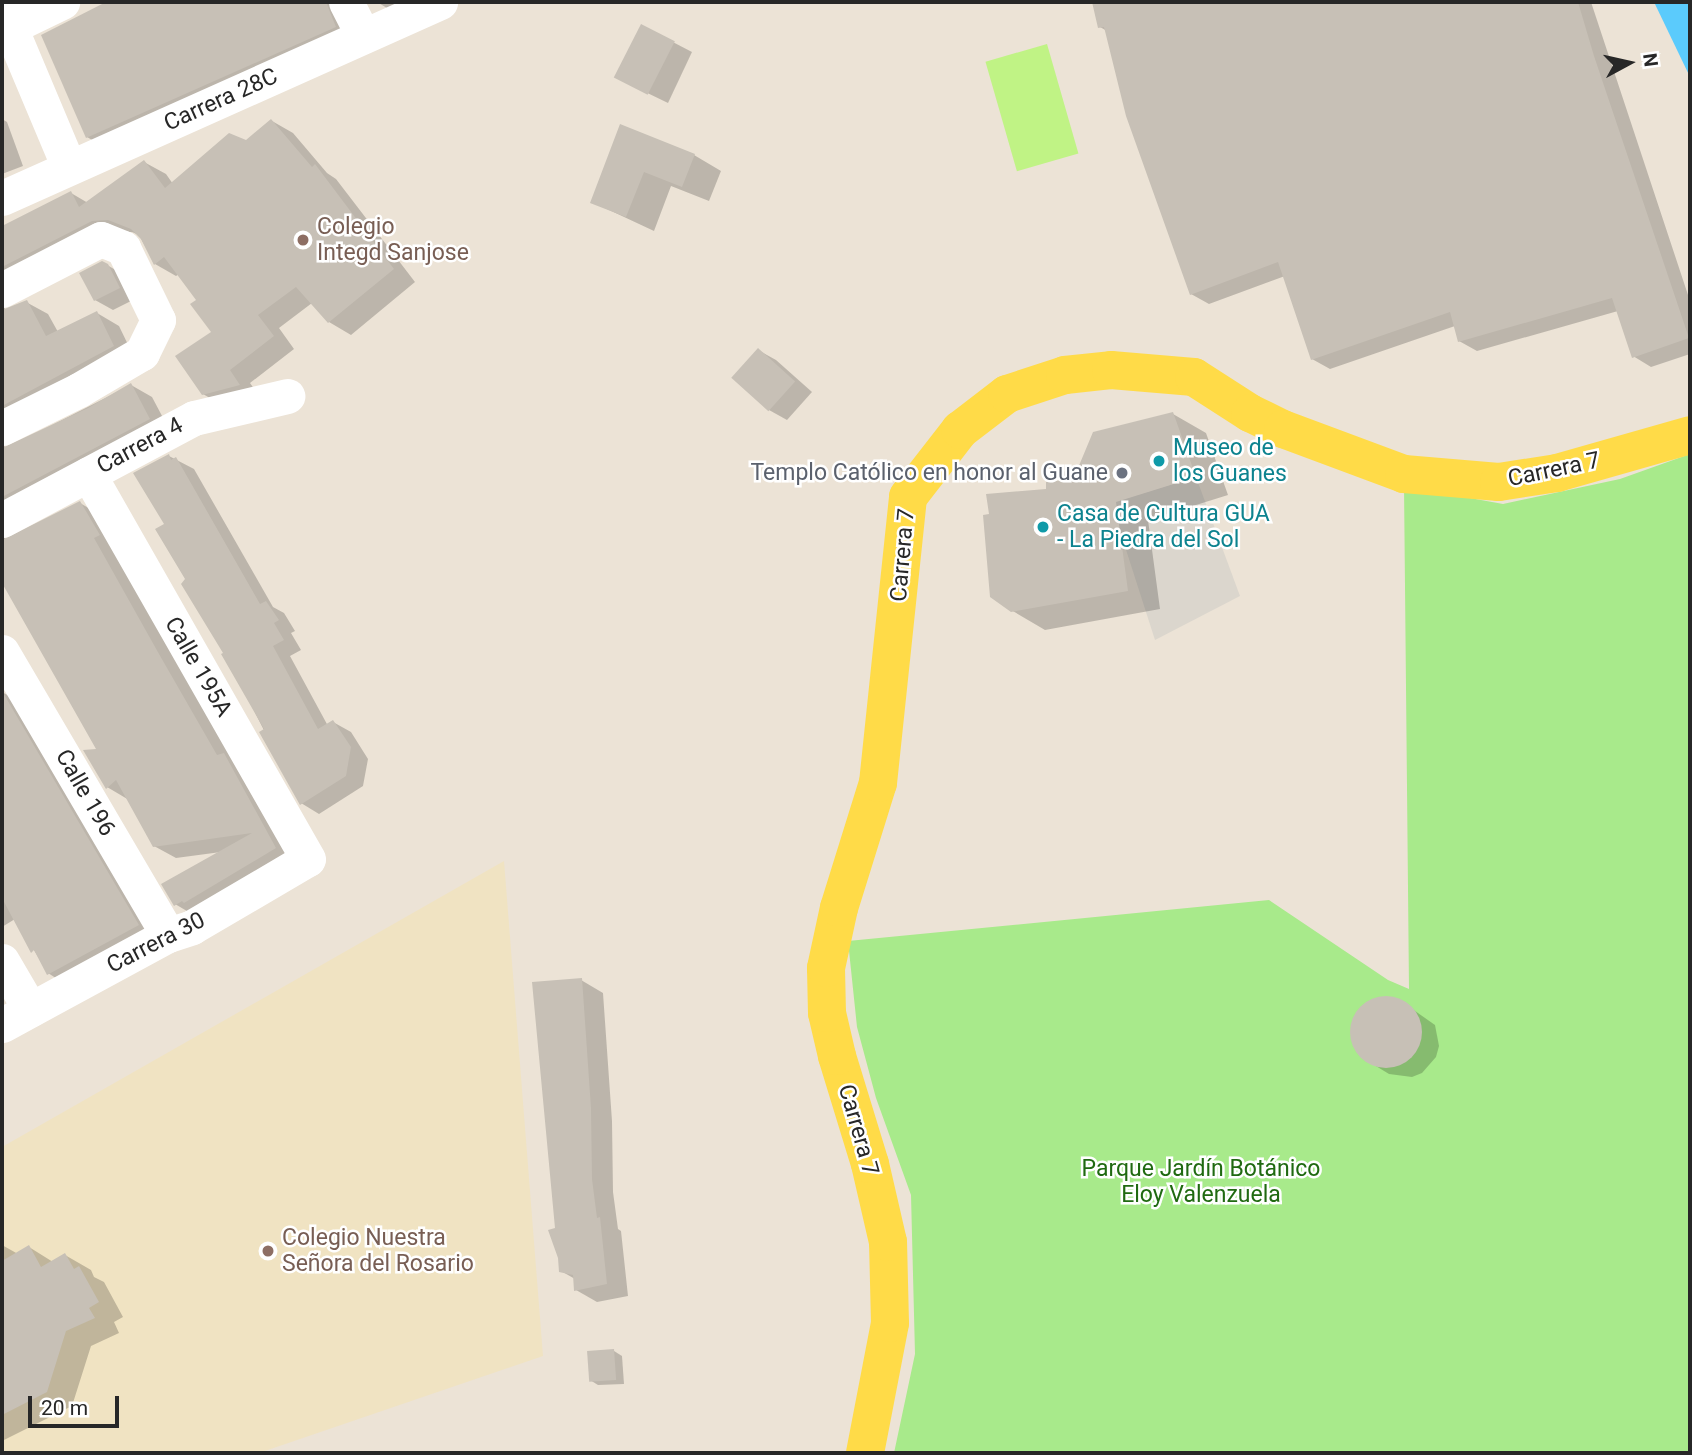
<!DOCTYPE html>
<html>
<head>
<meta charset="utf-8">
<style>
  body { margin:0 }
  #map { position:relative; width:1692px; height:1455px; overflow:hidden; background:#ece3d6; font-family:Roboto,sans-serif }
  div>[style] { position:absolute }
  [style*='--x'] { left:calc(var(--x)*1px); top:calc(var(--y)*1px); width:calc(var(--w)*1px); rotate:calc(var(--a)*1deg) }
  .education>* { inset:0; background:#f0e3c2 }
  .green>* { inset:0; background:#a8ea8b }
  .pitch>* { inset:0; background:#c0f385; transform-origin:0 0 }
  .plaza>* { inset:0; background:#dbd6cd }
  .water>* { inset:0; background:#5bcbfc }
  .shadow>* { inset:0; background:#0003 }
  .building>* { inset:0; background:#c7c0b6; transform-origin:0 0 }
  .round { border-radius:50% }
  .minor>* { height:35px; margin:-17.5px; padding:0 17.5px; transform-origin:17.5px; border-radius:17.5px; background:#fff }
  .major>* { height:38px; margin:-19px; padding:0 19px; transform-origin:19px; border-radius:19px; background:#ffdb48 }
  .dots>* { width:19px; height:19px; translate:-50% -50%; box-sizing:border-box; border:4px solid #fff; border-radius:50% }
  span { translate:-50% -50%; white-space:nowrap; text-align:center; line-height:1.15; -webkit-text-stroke:5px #fff; paint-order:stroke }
  .street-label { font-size:23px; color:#272727 }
  .education-label { font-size:23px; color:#785e54 }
  .left { translate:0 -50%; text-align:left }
  .culture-label { font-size:23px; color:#0d838f }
  .worship-label { font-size:23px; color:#5b616d }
  .right { translate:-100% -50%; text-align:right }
  .park-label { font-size:23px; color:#206a11 }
  .frame { position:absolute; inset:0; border:4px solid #272727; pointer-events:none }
  .north { position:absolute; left:1594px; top:28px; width:70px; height:70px; -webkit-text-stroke:5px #fff; paint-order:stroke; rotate:82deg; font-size:19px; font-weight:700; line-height:28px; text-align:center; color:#272727 }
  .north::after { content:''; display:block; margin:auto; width:24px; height:32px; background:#272727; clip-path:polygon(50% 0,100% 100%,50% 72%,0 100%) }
  .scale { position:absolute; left:28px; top:1396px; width:91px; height:32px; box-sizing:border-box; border:4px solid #272727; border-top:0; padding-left:9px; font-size:21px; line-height:24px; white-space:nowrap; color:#272727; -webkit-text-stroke:5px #fff; paint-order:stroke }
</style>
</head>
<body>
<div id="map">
  <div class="education">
    <div style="clip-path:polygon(504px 861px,543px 1356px,259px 1453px,2px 1453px,2px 1147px)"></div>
  </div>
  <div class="green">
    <div style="clip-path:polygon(1690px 454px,1690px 1453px,894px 1453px,915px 1354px,911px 1195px,876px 1098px,857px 1027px,848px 941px,1269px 900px,1388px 980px,1409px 989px,1404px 486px,1503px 504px,1620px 479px)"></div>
  </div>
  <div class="pitch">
    <div style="left:1047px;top:44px;width:114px;height:64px;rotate:74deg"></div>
  </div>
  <div class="plaza">
    <div style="clip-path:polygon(1196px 477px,1240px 596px,1155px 640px,1111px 503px)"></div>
  </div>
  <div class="water">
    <div style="clip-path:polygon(1654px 2px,1690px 2px,1690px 77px)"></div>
  </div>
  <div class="shadow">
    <div style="clip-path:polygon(112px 2px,348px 2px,354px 37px,106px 148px,87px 137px,44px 35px)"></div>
    <div style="clip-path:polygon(377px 2px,402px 2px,387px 8px)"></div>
    <div style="clip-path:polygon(1093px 2px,1591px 2px,1690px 301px,1690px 354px,1651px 367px,1633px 356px,1618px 311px,1477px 351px,1459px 341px,1455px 326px,1330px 369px,1312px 359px,1285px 276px,1209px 304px,1191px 294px,1107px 31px,1100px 27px)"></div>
    <div style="clip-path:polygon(642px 26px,692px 52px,668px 103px,635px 87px)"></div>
    <div style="clip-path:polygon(2px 119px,7px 122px,23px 166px,2px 174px)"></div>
    <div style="clip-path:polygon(272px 121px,293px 133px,327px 173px,336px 179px,415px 282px,351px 335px,329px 322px,312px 303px,279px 328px,294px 349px,250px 383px,260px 397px,225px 407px,203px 394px,213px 332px,198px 300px,179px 274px,176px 276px,155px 264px,139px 235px,132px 232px,114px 233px,3px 301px,5px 310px,26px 302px,48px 314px,58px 332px,97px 313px,119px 326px,135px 359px,3px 439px,5px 449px,131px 385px,152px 397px,170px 431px,3px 533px,6px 540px,80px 503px,102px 516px,297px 861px,197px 917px,175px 904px,221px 852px,176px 858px,154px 846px,129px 800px,107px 787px,99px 750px,2px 576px,2px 227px,71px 193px,88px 203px,144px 162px,166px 174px,173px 184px,246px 142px)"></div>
    <div style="clip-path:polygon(621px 126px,694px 155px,721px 171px,709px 201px,671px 186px,654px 231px,592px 202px)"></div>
    <div style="clip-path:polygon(107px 265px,126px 276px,137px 298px,113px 310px,95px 300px)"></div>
    <div style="clip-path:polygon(758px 350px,776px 360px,812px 392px,787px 420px,769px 410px)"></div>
    <div style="clip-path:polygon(1173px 414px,1206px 433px,1228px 495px,1148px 520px,1160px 609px,1045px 630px,1011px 610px,1048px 490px)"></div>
    <div style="clip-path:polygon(169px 456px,194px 469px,273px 607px,284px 613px,295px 631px,291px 633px,301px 650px,290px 656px,328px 726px,333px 722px,351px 732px,368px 759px,363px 786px,319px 814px,301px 803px,187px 579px,166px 524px)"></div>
    <div style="clip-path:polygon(2px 692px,18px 701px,155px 935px,65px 984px,48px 973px,15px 919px,2px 927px)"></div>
    <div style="clip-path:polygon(581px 980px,603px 993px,612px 1121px,613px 1192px,618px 1229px,621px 1231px,628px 1296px,597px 1302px,576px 1290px,575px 1279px,561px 1271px,556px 1229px)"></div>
    <div style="clip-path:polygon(1375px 999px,1398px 999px,1435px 1025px,1439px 1046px,1436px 1057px,1422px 1073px,1412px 1077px,1389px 1074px,1371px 1063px,1355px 1047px,1352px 1036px,1357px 1013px)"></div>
    <div style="clip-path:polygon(2px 1245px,18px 1254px,29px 1247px,53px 1262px,65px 1255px,91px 1270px,94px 1277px,104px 1282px,123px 1317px,114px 1322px,119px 1333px,91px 1346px,72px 1406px,2px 1441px)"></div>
    <div style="clip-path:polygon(614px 1351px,622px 1356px,624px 1384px,598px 1385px,590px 1380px)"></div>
  </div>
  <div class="building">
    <div style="clip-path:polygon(106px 2px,326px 2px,336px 27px,86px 138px,41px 35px)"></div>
    <div style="clip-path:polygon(1092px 2px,1578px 2px,1594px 56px,1689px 338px,1632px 358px,1612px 298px,1458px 342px,1450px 312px,1311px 360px,1278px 262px,1190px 295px,1126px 116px,1104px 27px,1098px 28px)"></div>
    <div style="left:641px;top:24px;width:38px;height:60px;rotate:27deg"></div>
    <div style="clip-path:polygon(271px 119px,312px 167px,315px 164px,394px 269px,328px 323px,296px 287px,258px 315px,274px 336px,230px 370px,240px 385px,202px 395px,175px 356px,211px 332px,190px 304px,196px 300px,164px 257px,154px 265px,141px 239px,131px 229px,108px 220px,92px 221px,2px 267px,2px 226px,71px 191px,79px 207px,144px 160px,165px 188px,229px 133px,246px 140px)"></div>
    <div style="clip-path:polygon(620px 124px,695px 154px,682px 187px,644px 172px,626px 217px,590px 203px)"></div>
    <div style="clip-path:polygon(102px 261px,108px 264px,120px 288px,94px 301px,79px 273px)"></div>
    <div style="clip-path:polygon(27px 300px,46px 336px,97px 311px,114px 346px,2px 406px,2px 310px)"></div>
    <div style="left:758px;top:348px;width:50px;height:40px;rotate:42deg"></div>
    <div style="clip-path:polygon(131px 383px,150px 419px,2px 497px,2px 448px,88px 408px)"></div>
    <div style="clip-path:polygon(1173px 412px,1196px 477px,1116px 502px,1128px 591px,1011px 612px,990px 597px,983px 515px,989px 514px,986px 494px,1046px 489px,1046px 482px,1064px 480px,1062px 472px,1078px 468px,1093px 432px)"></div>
    <div style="clip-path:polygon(169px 454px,171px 460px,176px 457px,260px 604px,266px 601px,279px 620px,274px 623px,284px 640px,273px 646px,318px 729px,333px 720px,351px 747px,346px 776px,300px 805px,259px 732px,264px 729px,221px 654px,223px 653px,181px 584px,185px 579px,155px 529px,164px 524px,133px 473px)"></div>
    <div style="clip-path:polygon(80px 501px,100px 535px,94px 538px,159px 654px,217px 755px,224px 753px,276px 848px,184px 903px,182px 901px,174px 906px,161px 884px,252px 833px,153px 847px,116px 780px,106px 789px,83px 750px,96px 749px,2px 583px,2px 540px)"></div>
    <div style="clip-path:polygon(2px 691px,139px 925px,47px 975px,34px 950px,31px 953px,2px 898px)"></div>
    <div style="clip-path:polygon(582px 978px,591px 1108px,592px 1179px,597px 1218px,600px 1217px,607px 1284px,574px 1291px,573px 1275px,559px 1272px,558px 1258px,548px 1230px,555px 1228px,532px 982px)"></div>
    <div class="round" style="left:1350px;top:996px;width:72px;height:72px"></div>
    <div style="clip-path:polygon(29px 1245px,41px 1267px,65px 1253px,74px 1269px,79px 1266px,99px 1302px,89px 1308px,95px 1318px,66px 1331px,47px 1392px,2px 1415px,2px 1261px)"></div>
    <div style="left:614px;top:1349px;width:31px;height:27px;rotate:86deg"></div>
  </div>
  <div class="minor">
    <div style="--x:346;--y:2;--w:38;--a:63"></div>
    <div style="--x:2;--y:8;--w:173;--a:67.2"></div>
    <div style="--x:10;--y:27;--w:58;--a:-25.7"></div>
    <div style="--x:2;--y:198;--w:480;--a:-24.1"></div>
    <div style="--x:2;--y:290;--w:111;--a:-27.3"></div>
    <div style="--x:101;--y:239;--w:24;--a:22"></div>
    <div style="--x:123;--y:248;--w:80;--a:64.1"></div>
    <div style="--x:158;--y:320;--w:37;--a:116"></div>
    <div style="--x:142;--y:353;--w:73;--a:149.6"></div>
    <div style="--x:79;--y:390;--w:86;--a:153.7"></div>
    <div style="--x:2;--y:520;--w:217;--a:-28"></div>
    <div style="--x:194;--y:418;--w:96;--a:-13.3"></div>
    <div style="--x:2;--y:652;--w:328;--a:59.6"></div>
    <div style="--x:2;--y:961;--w:56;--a:59.7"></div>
    <div style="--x:2;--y:1025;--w:189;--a:-28.5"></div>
    <div style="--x:168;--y:935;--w:25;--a:-18"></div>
    <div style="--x:192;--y:927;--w:134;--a:-30.4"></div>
    <div style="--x:308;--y:859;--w:443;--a:-119.7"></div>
  </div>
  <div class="major">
    <div style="--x:865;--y:1453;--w:132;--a:-79.1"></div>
    <div style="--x:890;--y:1323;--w:81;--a:-91.4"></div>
    <div style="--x:888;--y:1242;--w:80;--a:-103"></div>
    <div style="--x:870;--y:1164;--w:113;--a:-107"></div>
    <div style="--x:837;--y:1056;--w:44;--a:-103.1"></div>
    <div style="--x:827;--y:1013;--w:45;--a:-91.3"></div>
    <div style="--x:826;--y:968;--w:61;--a:-77.8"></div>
    <div style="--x:839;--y:908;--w:131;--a:-72.7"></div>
    <div style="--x:878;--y:783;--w:288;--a:-84"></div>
    <div style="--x:908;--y:497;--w:85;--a:-52.2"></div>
    <div style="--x:960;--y:430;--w:59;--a:-37.5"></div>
    <div style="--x:1007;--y:394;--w:61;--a:-18.1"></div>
    <div style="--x:1065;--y:375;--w:46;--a:-6.2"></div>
    <div style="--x:1111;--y:370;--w:83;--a:4.8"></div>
    <div style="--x:1194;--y:377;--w:67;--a:32.7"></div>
    <div style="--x:1250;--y:413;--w:37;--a:26"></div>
    <div style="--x:1283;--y:429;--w:129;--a:20.4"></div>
    <div style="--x:1404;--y:474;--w:95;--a:4.8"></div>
    <div style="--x:1499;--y:482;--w:59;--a:-8.8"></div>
    <div style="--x:1557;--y:473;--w:138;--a:-15.9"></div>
  </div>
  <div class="dots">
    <div style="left:303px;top:240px;background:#8d6e63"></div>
    <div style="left:1159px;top:461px;background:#0f9aa8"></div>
    <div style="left:1122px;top:473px;background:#6b7280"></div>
    <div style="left:1043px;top:527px;background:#0f9aa8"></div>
    <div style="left:268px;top:1251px;background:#8d6e63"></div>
  </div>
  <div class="street-label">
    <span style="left:221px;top:100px;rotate:-24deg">Carrera 28C</span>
    <span style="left:140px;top:446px;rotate:-28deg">Carrera 4</span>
    <span style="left:1554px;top:470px;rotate:-12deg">Carrera 7</span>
    <span style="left:903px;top:555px;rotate:-85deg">Carrera 7</span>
    <span style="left:198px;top:667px;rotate:60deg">Calle 195A</span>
    <span style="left:85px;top:793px;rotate:60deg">Calle 196</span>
    <span style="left:156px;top:943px;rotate:-27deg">Carrera 30</span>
    <span style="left:858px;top:1130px;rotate:74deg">Carrera 7</span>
  </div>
  <div class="education-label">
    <span class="left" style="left:317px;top:240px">Colegio<br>Integd Sanjose</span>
    <span class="left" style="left:282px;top:1251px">Colegio Nuestra<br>Señora del Rosario</span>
  </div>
  <div class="culture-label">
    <span class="left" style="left:1173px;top:461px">Museo de<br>los Guanes</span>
    <span class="left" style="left:1057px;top:527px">Casa de Cultura GUA<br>- La Piedra del Sol</span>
  </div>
  <div class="worship-label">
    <span class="right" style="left:1108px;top:473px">Templo Católico en honor al Guane</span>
  </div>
  <div class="park-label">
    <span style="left:1201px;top:1182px">Parque Jardín Botánico<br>Eloy Valenzuela</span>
  </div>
  <div class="frame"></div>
  <div class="north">N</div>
  <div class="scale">20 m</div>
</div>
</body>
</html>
